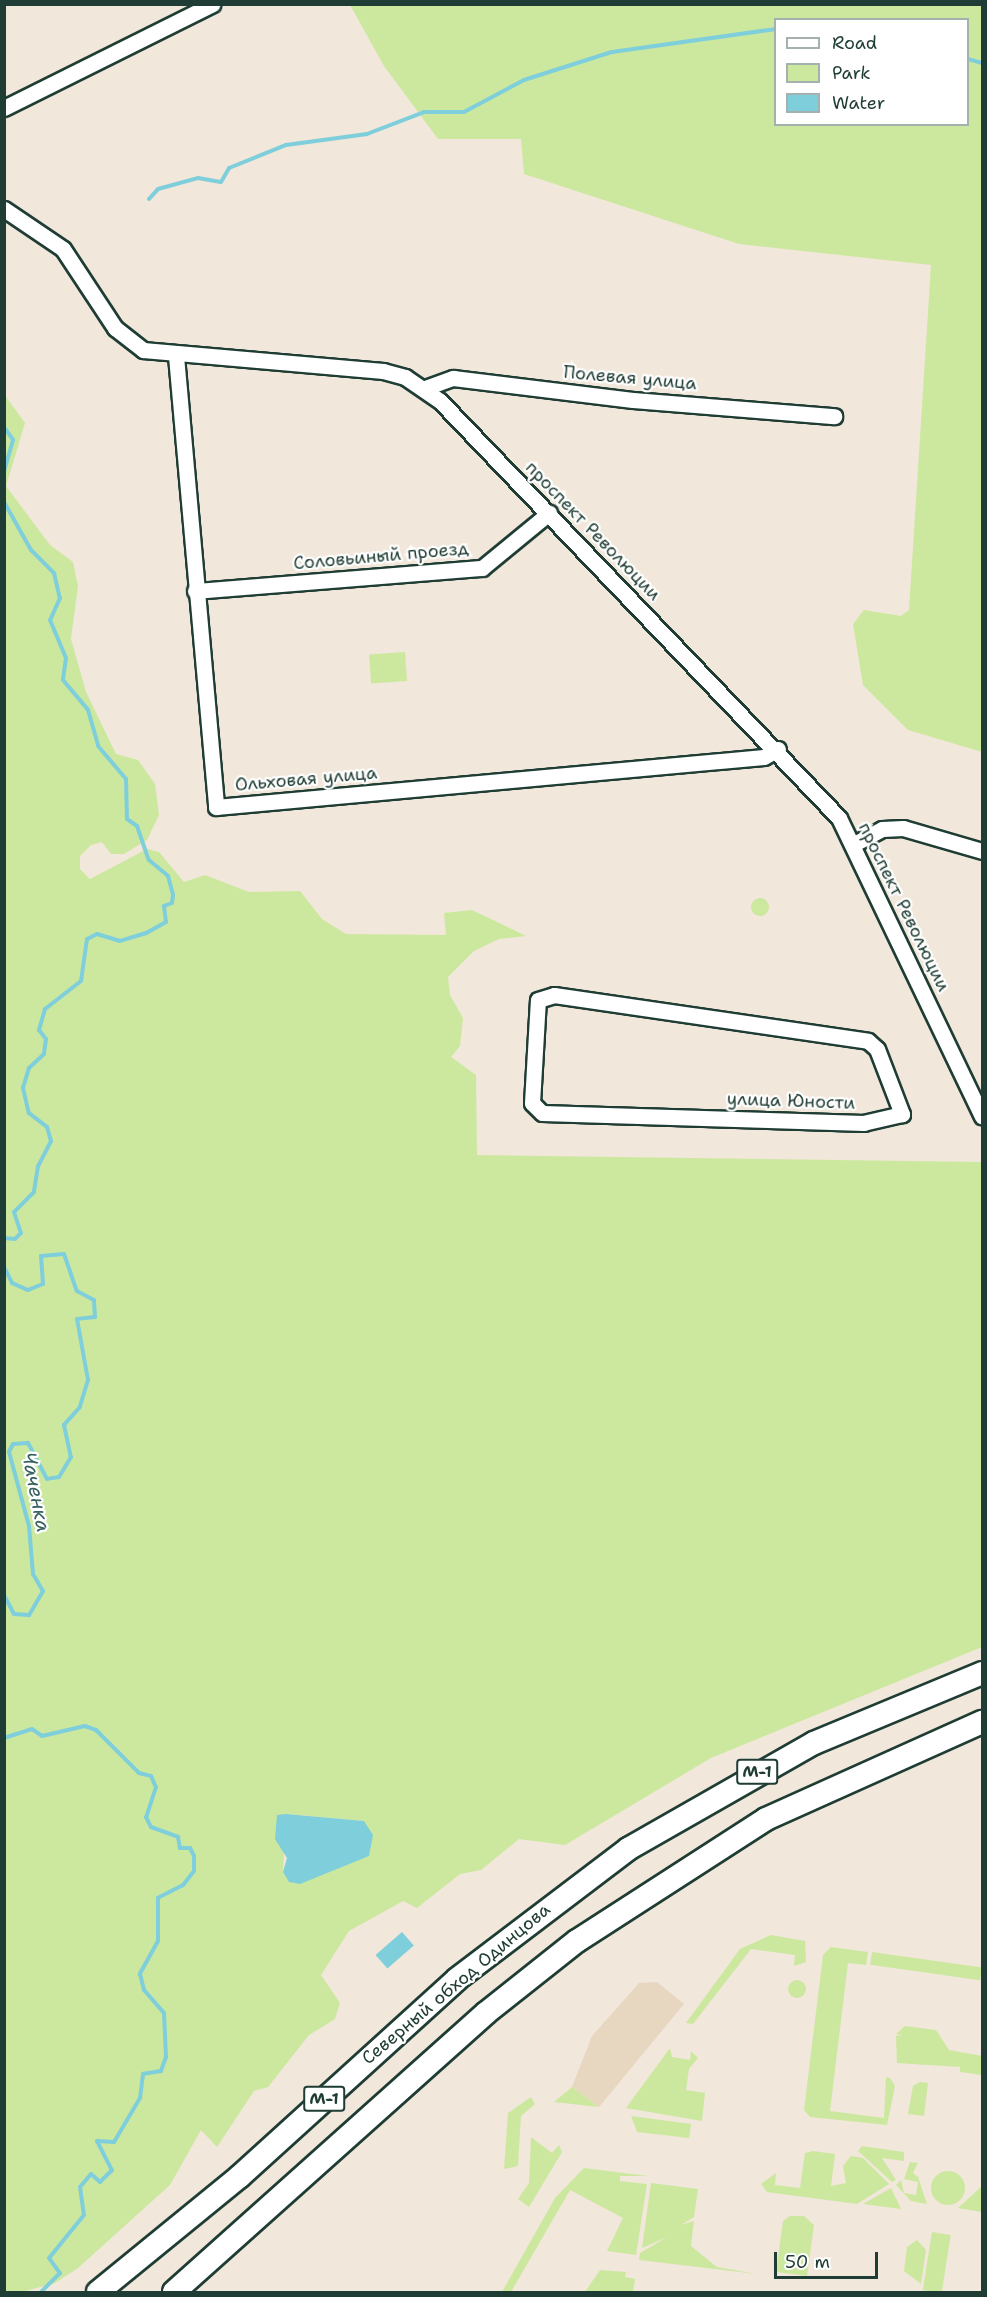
<!DOCTYPE html>
<html>
<head>
<meta charset="utf-8">
<style>
  body { margin:0 }
  #map { position:relative; width:987px; height:2297px; overflow:hidden; background:#f1e7da; font-family:"Shantell Sans",sans-serif }
  div>[style] { position:absolute }
  [style*='--x'] { left:calc(var(--x)*1px); top:calc(var(--y)*1px); width:calc(var(--w)*1px); rotate:calc(var(--a)*1deg) }
  .built>* { inset:0; background:#e7d6c0 }
  .green>* { inset:0; background:#cce89f; transform-origin:0 0 }
  .round { border-radius:50% }
  .water>* { inset:0; background:#7fcedb; transform-origin:0 0 }
  .stream>* { height:4px; margin:-2px; padding:0 2px; transform-origin:2px; border-radius:2px; background:#7fcedb }
  .roads { filter:drop-shadow(2px 0 #1f3d34) drop-shadow(-2px 0 #1f3d34) drop-shadow(0 2px #1f3d34) drop-shadow(0 -2px #1f3d34) }
  .minor>* { height:15px; margin:-7.5px; padding:0 7.5px; transform-origin:7.5px; border-radius:7.5px; background:#fff }
  .highway>* { height:22px; margin:-11px; padding:0 11px; transform-origin:11px; border-radius:11px; background:#fff }
  span { translate:-50% -50%; white-space:nowrap; text-align:center; line-height:1.15; -webkit-text-stroke:4.5px #fff; paint-order:stroke }
  .shield-label span { padding:2px 4px; background:#fff; border:2px solid; border-radius:4px; -webkit-text-stroke-width:0 }
  .shield-label { font-size:16px; color:#1f3d34; font-weight:700 }
  .street-label { font-size:18px; color:#1f3d34 }
  .water-label { font-size:20px; color:#37615e; font-style:italic }
  .frame { position:absolute; inset:0; border:6px solid #1f3d34; pointer-events:none }
  .legend { position:absolute; left:774px; top:18px; width:195px; height:108px; box-sizing:border-box; background:#fff; border:2px solid #a5b1ae; margin:0; padding:8px 10px; list-style:none; font-size:18px; color:#1f3d34 }
  .legend li { display:flex; align-items:center; gap:12px; height:30px }
  .legend b { width:30px; border:2px solid #a5b1ae }
  .scale { position:absolute; left:774px; top:2252px; width:104px; height:27px; box-sizing:border-box; border:3px solid #1f3d34; border-top:0; padding-left:8px; font-size:18px; line-height:21px; white-space:nowrap; color:#1f3d34; -webkit-text-stroke:4px #fff; paint-order:stroke }
</style>
</head>
<body>
<div id="map">
  <div class="built">
    <div style="clip-path:polygon(657px 1982px,684px 2004px,599px 2107px,572px 2087px,592px 2036px,639px 1983px)"></div>
  </div>
  <div class="green">
    <div style="clip-path:polygon(evenodd,350px 5px,982px 5px,982px 752px,908px 730px,863px 685px,853px 624px,864px 610px,901px 616px,909px 610px,931px 265px,739px 244px,524px 174px,521px 139px,438px 139px,384px 66px,350px 5px,776px 20px,968px 20px,968px 124px,776px 124px,776px 20px)"></div>
    <div style="clip-path:polygon(evenodd,4px 394px,25px 423px,6px 486px,50px 545px,73px 562px,78px 586px,71px 639px,86px 692px,116px 754px,138px 760px,155px 784px,159px 815px,147px 840px,124px 854px,111px 854px,102px 842px,91px 845px,80px 856px,80px 869px,90px 879px,147px 849px,159px 852px,184px 882px,205px 875px,249px 892px,300px 891px,322px 919px,346px 934px,446px 935px,444px 913px,472px 910px,526px 936px,499px 939px,474px 951px,448px 977px,450px 995px,463px 1018px,460px 1046px,451px 1057px,476px 1075px,477px 1155px,982px 1162px,982px 1647px,711px 1758px,565px 1845px,519px 1839px,481px 1870px,460px 1874px,417px 1908px,403px 1901px,349px 1931px,321px 1975px,340px 2003px,335px 2019px,309px 2035px,268px 2087px,254px 2091px,217px 2147px,201px 2130px,170px 2185px,78px 2268px,55px 2283px,22px 2292px,4px 2292px,4px 394px,286px 1814px,364px 1821px,368px 1856px,283px 1873px,286px 1814px)"></div>
    <div style="left:405px;top:652px;width:29px;height:36px;rotate:86deg"></div>
    <div class="round" style="left:751px;top:898px;width:18px;height:18px"></div>
    <div style="clip-path:polygon(771px 1935px,805px 1941px,806px 1962px,794px 1966px,795px 1955px,751px 1949px,693px 2024px,686px 2023px,740px 1949px)"></div>
    <div style="clip-path:polygon(831px 1947px,868px 1952px,866px 1965px,848px 1963px,830px 2111px,884px 2118px,886px 2077px,890px 2078px,895px 2086px,887px 2125px,810px 2117px,804px 2110px,823px 1955px)"></div>
    <div style="left:872px;top:1952px;width:111px;height:13px;rotate:8deg"></div>
    <div class="round" style="left:788px;top:1980px;width:18px;height:18px"></div>
    <div style="clip-path:polygon(905px 2026px,936px 2030px,949px 2050px,982px 2056px,982px 2075px,960px 2072px,960px 2067px,897px 2063px,896px 2036px,903px 2035px,896px 2034px)"></div>
    <div style="clip-path:polygon(670px 2048px,672px 2057px,690px 2060px,691px 2051px,698px 2058px,689px 2069px,686px 2090px,705px 2093px,702px 2121px,626px 2108px)"></div>
    <div style="clip-path:polygon(920px 2082px,928px 2083px,924px 2116px,908px 2114px,913px 2086px)"></div>
    <div style="clip-path:polygon(572px 2087px,599px 2107px,554px 2102px)"></div>
    <div style="clip-path:polygon(531px 2097px,535px 2104px,521px 2116px,518px 2166px,504px 2169px,508px 2113px)"></div>
    <div style="clip-path:polygon(631px 2116px,691px 2124px,689px 2138px,637px 2132px)"></div>
    <div style="clip-path:polygon(531px 2137px,552px 2153px,559px 2145px,562px 2152px,529px 2207px,518px 2199px,529px 2183px)"></div>
    <div style="clip-path:polygon(862px 2146px,904px 2152px,904px 2161px,882px 2158px,896px 2180px,892px 2182px,858px 2151px)"></div>
    <div style="clip-path:polygon(813px 2151px,835px 2154px,831px 2186px,846px 2183px,843px 2166px,851px 2156px,863px 2158px,889px 2184px,857px 2204px,767px 2192px,761px 2184px,776px 2173px,775px 2185px,800px 2188px,805px 2153px)"></div>
    <div style="clip-path:polygon(910px 2162px,918px 2163px,913px 2173px,918px 2177px,927px 2204px,911px 2201px,896px 2185px,901px 2180px,904px 2193px,916px 2195px,918px 2182px,904px 2179px)"></div>
    <div style="clip-path:polygon(584px 2168px,648px 2176px,620px 2176px,620px 2181px,647px 2184px,636px 2255px,607px 2251px,623px 2218px,570px 2190px,511px 2292px,502px 2292px,555px 2198px)"></div>
    <div class="round" style="left:931px;top:2171px;width:34px;height:34px"></div>
    <div style="clip-path:polygon(651px 2183px,698px 2189px,694px 2217px,681px 2225px,694px 2221px,691px 2246px,717px 2267px,757px 2274px,639px 2260px,640px 2253px,667px 2237px,642px 2248px)"></div>
    <div style="clip-path:polygon(982px 2186px,982px 2212px,958px 2208px)"></div>
    <div style="clip-path:polygon(891px 2188px,901px 2209px,863px 2204px)"></div>
    <div style="clip-path:polygon(790px 2216px,804px 2216px,814px 2225px,807px 2276px,776px 2272px,783px 2221px)"></div>
    <div style="left:932px;top:2232px;width:19px;height:59px;rotate:9deg"></div>
    <div style="clip-path:polygon(917px 2240px,926px 2250px,921px 2284px,904px 2271px,907px 2247px)"></div>
    <div style="clip-path:polygon(600px 2270px,626px 2272px,625px 2277px,635px 2279px,633px 2292px,585px 2292px)"></div>
  </div>
  <div class="water">
    <div style="clip-path:polygon(286px 1814px,364px 1821px,373px 1835px,369px 1856px,300px 1884px,289px 1882px,283px 1872px,287px 1858px,275px 1839px,277px 1815px)"></div>
    <div style="left:402px;top:1932px;width:18px;height:35px;rotate:49deg"></div>
  </div>
  <div class="stream">
    <div style="--x:968;--y:59;--w:15;--a:16"></div>
    <div style="--x:149;--y:199;--w:13;--a:-48"></div>
    <div style="--x:158;--y:189;--w:41;--a:-15.4"></div>
    <div style="--x:198;--y:178;--w:23;--a:10"></div>
    <div style="--x:221;--y:182;--w:16;--a:-60"></div>
    <div style="--x:229;--y:168;--w:61;--a:-22"></div>
    <div style="--x:286;--y:145;--w:82;--a:-7.7"></div>
    <div style="--x:367;--y:134;--w:61;--a:-21.1"></div>
    <div style="--x:424;--y:112;--w:40;--a:0"></div>
    <div style="--x:464;--y:112;--w:68;--a:-28.1"></div>
    <div style="--x:524;--y:80;--w:92;--a:-17.7"></div>
    <div style="--x:612;--y:52;--w:166;--a:-8"></div>
    <div style="--x:4;--y:427;--w:16;--a:55"></div>
    <div style="--x:13;--y:440;--w:32;--a:106"></div>
    <div style="--x:4;--y:502;--w:55;--a:60.6"></div>
    <div style="--x:31;--y:550;--w:33;--a:45"></div>
    <div style="--x:54;--y:573;--w:26;--a:77"></div>
    <div style="--x:60;--y:598;--w:24;--a:114"></div>
    <div style="--x:50;--y:620;--w:41;--a:67.2"></div>
    <div style="--x:66;--y:658;--w:22;--a:98"></div>
    <div style="--x:63;--y:680;--w:39;--a:50"></div>
    <div style="--x:88;--y:710;--w:37;--a:74"></div>
    <div style="--x:98;--y:746;--w:43;--a:49.7"></div>
    <div style="--x:126;--y:779;--w:40;--a:88.6"></div>
    <div style="--x:127;--y:819;--w:12;--a:35"></div>
    <div style="--x:137;--y:826;--w:36;--a:71"></div>
    <div style="--x:149;--y:860;--w:25;--a:40"></div>
    <div style="--x:168;--y:876;--w:20;--a:75"></div>
    <div style="--x:173;--y:895;--w:8;--a:97"></div>
    <div style="--x:172;--y:903;--w:9;--a:159"></div>
    <div style="--x:164;--y:906;--w:16;--a:83"></div>
    <div style="--x:166;--y:922;--w:23;--a:151"></div>
    <div style="--x:146;--y:933;--w:27;--a:163"></div>
    <div style="--x:120;--y:941;--w:24;--a:-163"></div>
    <div style="--x:97;--y:934;--w:11;--a:153"></div>
    <div style="--x:87;--y:939;--w:42;--a:98.1"></div>
    <div style="--x:81;--y:981;--w:46;--a:142.1"></div>
    <div style="--x:45;--y:1009;--w:22;--a:106"></div>
    <div style="--x:39;--y:1030;--w:11;--a:52"></div>
    <div style="--x:46;--y:1039;--w:15;--a:98"></div>
    <div style="--x:44;--y:1054;--w:21;--a:137"></div>
    <div style="--x:29;--y:1068;--w:21;--a:107"></div>
    <div style="--x:23;--y:1088;--w:26;--a:77"></div>
    <div style="--x:29;--y:1113;--w:23;--a:38"></div>
    <div style="--x:47;--y:1127;--w:15;--a:74"></div>
    <div style="--x:51;--y:1141;--w:28;--a:117"></div>
    <div style="--x:38;--y:1166;--w:26;--a:99"></div>
    <div style="--x:34;--y:1192;--w:28;--a:135"></div>
    <div style="--x:14;--y:1212;--w:22;--a:72"></div>
    <div style="--x:21;--y:1233;--w:8;--a:135"></div>
    <div style="--x:15;--y:1239;--w:11;--a:-175"></div>
    <div style="--x:4;--y:1267;--w:18;--a:63"></div>
    <div style="--x:12;--y:1283;--w:17;--a:24"></div>
    <div style="--x:28;--y:1290;--w:16;--a:-22"></div>
    <div style="--x:43;--y:1284;--w:28;--a:-94"></div>
    <div style="--x:41;--y:1256;--w:23;--a:-5"></div>
    <div style="--x:64;--y:1254;--w:39;--a:71"></div>
    <div style="--x:77;--y:1291;--w:19;--a:28"></div>
    <div style="--x:94;--y:1300;--w:17;--a:87"></div>
    <div style="--x:95;--y:1317;--w:18;--a:174"></div>
    <div style="--x:77;--y:1319;--w:62;--a:79.8"></div>
    <div style="--x:88;--y:1380;--w:28;--a:107"></div>
    <div style="--x:80;--y:1407;--w:24;--a:132"></div>
    <div style="--x:64;--y:1425;--w:33;--a:78"></div>
    <div style="--x:71;--y:1457;--w:23;--a:121"></div>
    <div style="--x:59;--y:1477;--w:12;--a:171"></div>
    <div style="--x:47;--y:1479;--w:41;--a:-117.8"></div>
    <div style="--x:28;--y:1443;--w:15;--a:176"></div>
    <div style="--x:13;--y:1444;--w:9;--a:117"></div>
    <div style="--x:9;--y:1452;--w:77;--a:74.9"></div>
    <div style="--x:29;--y:1526;--w:48;--a:85.2"></div>
    <div style="--x:33;--y:1574;--w:20;--a:60"></div>
    <div style="--x:43;--y:1591;--w:28;--a:120"></div>
    <div style="--x:29;--y:1615;--w:15;--a:-176"></div>
    <div style="--x:14;--y:1614;--w:21;--a:-118"></div>
    <div style="--x:4;--y:1738;--w:29;--a:-18"></div>
    <div style="--x:32;--y:1729;--w:12;--a:35"></div>
    <div style="--x:42;--y:1736;--w:44;--a:-13.1"></div>
    <div style="--x:85;--y:1726;--w:12;--a:20"></div>
    <div style="--x:96;--y:1730;--w:61;--a:45"></div>
    <div style="--x:139;--y:1773;--w:12;--a:14"></div>
    <div style="--x:151;--y:1776;--w:12;--a:66"></div>
    <div style="--x:156;--y:1787;--w:32;--a:108"></div>
    <div style="--x:146;--y:1817;--w:11;--a:63"></div>
    <div style="--x:151;--y:1827;--w:29;--a:20"></div>
    <div style="--x:178;--y:1837;--w:11;--a:80"></div>
    <div style="--x:180;--y:1848;--w:10;--a:0"></div>
    <div style="--x:190;--y:1848;--w:9;--a:63"></div>
    <div style="--x:194;--y:1856;--w:15;--a:90"></div>
    <div style="--x:194;--y:1871;--w:18;--a:128"></div>
    <div style="--x:183;--y:1885;--w:28;--a:153"></div>
    <div style="--x:158;--y:1898;--w:43;--a:90"></div>
    <div style="--x:158;--y:1941;--w:38;--a:119"></div>
    <div style="--x:140;--y:1974;--w:16;--a:76"></div>
    <div style="--x:144;--y:1990;--w:30;--a:49"></div>
    <div style="--x:164;--y:2013;--w:44;--a:87.4"></div>
    <div style="--x:166;--y:2057;--w:15;--a:110"></div>
    <div style="--x:161;--y:2071;--w:18;--a:171"></div>
    <div style="--x:143;--y:2074;--w:24;--a:97"></div>
    <div style="--x:140;--y:2098;--w:51;--a:120.6"></div>
    <div style="--x:114;--y:2142;--w:17;--a:-177"></div>
    <div style="--x:97;--y:2141;--w:33;--a:63"></div>
    <div style="--x:112;--y:2170;--w:17;--a:135"></div>
    <div style="--x:100;--y:2182;--w:12;--a:-138"></div>
    <div style="--x:91;--y:2174;--w:17;--a:130"></div>
    <div style="--x:80;--y:2187;--w:28;--a:82"></div>
    <div style="--x:84;--y:2215;--w:55;--a:129.1"></div>
    <div style="--x:49;--y:2258;--w:19;--a:54"></div>
    <div style="--x:60;--y:2273;--w:27;--a:135"></div>
  </div>
  <div class="roads">
    <div class="minor">
      <div style="--x:4;--y:108;--w:233;--a:-26.5"></div>
      <div style="--x:4;--y:209;--w:71;--a:34.1"></div>
      <div style="--x:63;--y:249;--w:95;--a:56.6"></div>
      <div style="--x:115;--y:328;--w:36;--a:38"></div>
      <div style="--x:143;--y:350;--w:241;--a:5"></div>
      <div style="--x:383;--y:371;--w:23;--a:15"></div>
      <div style="--x:405;--y:377;--w:42;--a:34.4"></div>
      <div style="--x:440;--y:401;--w:577;--a:46.26"></div>
      <div style="--x:839;--y:818;--w:331;--a:64.4"></div>
      <div style="--x:176;--y:356;--w:453;--a:84.9"></div>
      <div style="--x:216;--y:807;--w:550;--a:-5.21"></div>
      <div style="--x:764;--y:757;--w:16;--a:-30"></div>
      <div style="--x:425;--y:388;--w:30;--a:-20"></div>
      <div style="--x:453;--y:378;--w:181;--a:7"></div>
      <div style="--x:633;--y:400;--w:202;--a:4.6"></div>
      <div style="--x:195;--y:591;--w:288;--a:-4.6"></div>
      <div style="--x:482;--y:568;--w:87;--a:-39.4"></div>
      <div style="--x:854;--y:844;--w:32;--a:-28"></div>
      <div style="--x:882;--y:829;--w:21;--a:-3"></div>
      <div style="--x:903;--y:828;--w:82;--a:16.2"></div>
      <div style="--x:554;--y:995;--w:317;--a:8.3"></div>
      <div style="--x:868;--y:1041;--w:12;--a:42"></div>
      <div style="--x:877;--y:1049;--w:70;--a:69"></div>
      <div style="--x:902;--y:1114;--w:39;--a:167"></div>
      <div style="--x:864;--y:1123;--w:322;--a:-178.2"></div>
      <div style="--x:542;--y:1113;--w:14;--a:-135"></div>
      <div style="--x:532;--y:1103;--w:103;--a:-86.7"></div>
      <div style="--x:538;--y:1000;--w:17;--a:-17"></div>
    </div>
    <div class="highway">
      <div style="--x:98;--y:2292;--w:182;--a:-39.2"></div>
      <div style="--x:239;--y:2177;--w:294;--a:-42.2"></div>
      <div style="--x:457;--y:1979;--w:215;--a:-37.2"></div>
      <div style="--x:628;--y:1849;--w:214;--a:-29.7"></div>
      <div style="--x:814;--y:1743;--w:182;--a:-22.6"></div>
      <div style="--x:174;--y:2292;--w:419;--a:-41.8"></div>
      <div style="--x:486;--y:2013;--w:116;--a:-38.4"></div>
      <div style="--x:577;--y:1941;--w:225;--a:-32.8"></div>
      <div style="--x:766;--y:1819;--w:237;--a:-24.2"></div>
    </div>
  </div>
  <div class="shield-label">
    <span style="left:757px;top:1772px">М-1</span>
    <span style="left:324px;top:2099px">М-1</span>
  </div>
  <div class="street-label">
    <span style="left:630px;top:378px;rotate:5deg">Полевая улица</span>
    <span style="left:593px;top:531px;rotate:46deg">проспект Революции</span>
    <span style="left:381px;top:556px;rotate:-5deg">Соловьиный проезд</span>
    <span style="left:306px;top:779px;rotate:-5deg">Ольховая улица</span>
    <span style="left:904px;top:907px;rotate:64deg">проспект Революции</span>
    <span style="left:791px;top:1101px;rotate:2deg">улица Юности</span>
    <span style="left:456px;top:1984px;rotate:-40deg">Северный обход Одинцова</span>
  </div>
  <div class="water-label">
    <span style="left:36px;top:1492px;rotate:79deg">Чаченка</span>
  </div>
  <div class="frame"></div>
  <ul class="legend">
  <li><b style="height:8px;background:#fff"></b>Road</li>
  <li><b style="height:16px;background:#cce89f"></b>Park</li>
  <li><b style="height:16px;background:#7fcedb"></b>Water</li>
  </ul>
  <div class="scale">50 m</div>
</div>
</body>
</html>
